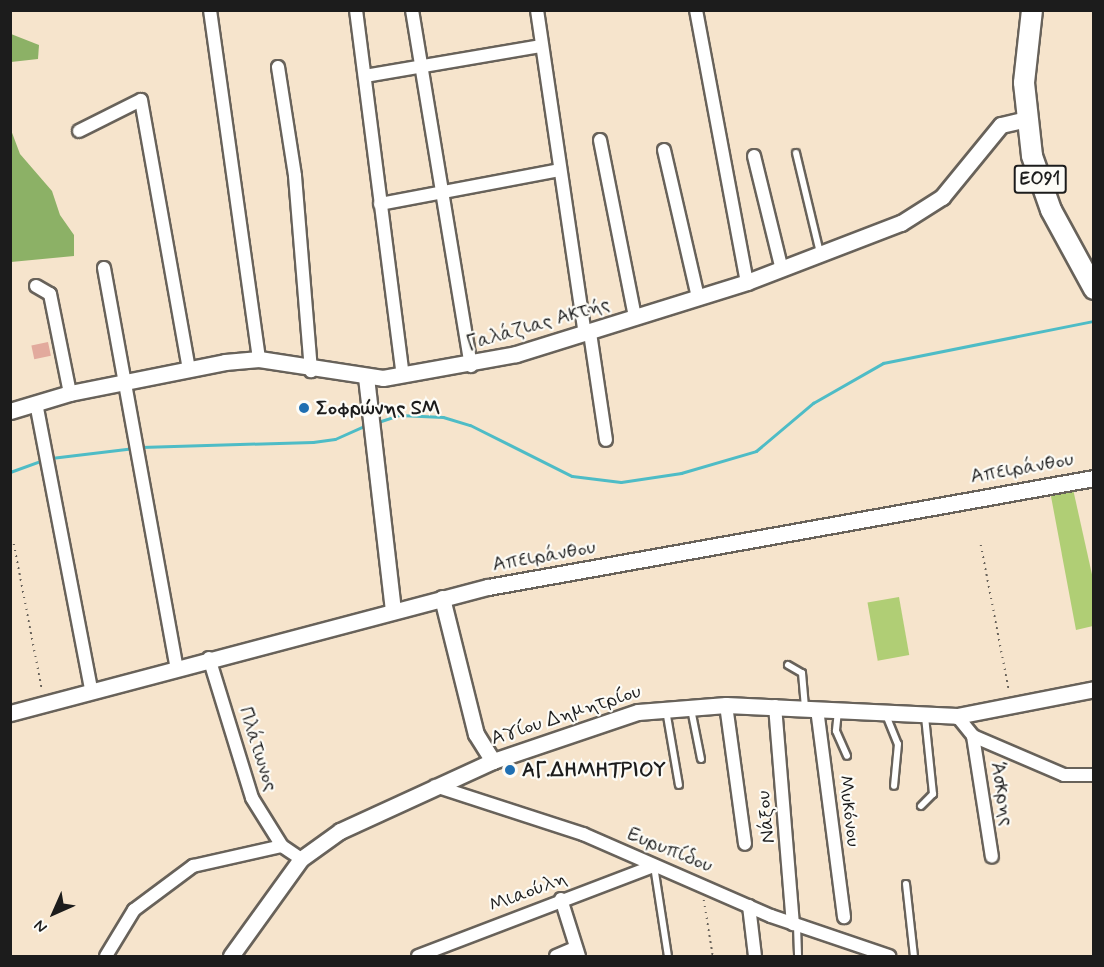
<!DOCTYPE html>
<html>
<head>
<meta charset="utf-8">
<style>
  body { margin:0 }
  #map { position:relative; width:1104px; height:967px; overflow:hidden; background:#f6e4cc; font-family:Mynerve,sans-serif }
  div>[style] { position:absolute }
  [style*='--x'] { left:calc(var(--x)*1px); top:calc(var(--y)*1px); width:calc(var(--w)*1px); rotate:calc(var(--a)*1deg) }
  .green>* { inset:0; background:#b0ce75; transform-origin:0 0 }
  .forest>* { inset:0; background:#8cb166 }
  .stream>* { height:3px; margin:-1.5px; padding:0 1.5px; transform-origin:1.5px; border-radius:1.5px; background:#4ebcc6 }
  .building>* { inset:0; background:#e2aa9d; transform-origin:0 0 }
  .path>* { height:1.5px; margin-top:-0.75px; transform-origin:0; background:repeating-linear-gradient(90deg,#68625a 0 1.5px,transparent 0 6px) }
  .roads { filter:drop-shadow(2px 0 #68625a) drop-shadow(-2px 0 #68625a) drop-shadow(0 2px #68625a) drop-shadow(0 -2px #68625a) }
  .service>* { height:6px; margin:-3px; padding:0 3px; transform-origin:3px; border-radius:3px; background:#fff }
  .minor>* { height:12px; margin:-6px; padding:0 6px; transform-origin:6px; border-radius:6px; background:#fff }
  .tertiary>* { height:15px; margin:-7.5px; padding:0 7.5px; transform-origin:7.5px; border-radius:7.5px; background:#fff }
  .primary>* { height:20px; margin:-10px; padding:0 10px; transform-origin:10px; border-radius:10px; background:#fff }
  .dots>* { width:16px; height:16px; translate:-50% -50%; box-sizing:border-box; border:3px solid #fdfcf7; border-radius:50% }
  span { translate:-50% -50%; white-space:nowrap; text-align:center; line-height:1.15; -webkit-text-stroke:4.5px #fdfcf7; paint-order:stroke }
  .shield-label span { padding:2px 4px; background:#fdfcf7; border:2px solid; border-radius:4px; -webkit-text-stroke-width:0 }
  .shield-label { font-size:18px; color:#1c1c1c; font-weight:700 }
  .street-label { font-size:20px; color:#1c1c1c }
  .poi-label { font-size:20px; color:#1c1c1c; font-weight:700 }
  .left { translate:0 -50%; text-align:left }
  .frame { position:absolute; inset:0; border:12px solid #1c1c1c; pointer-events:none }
  .north { position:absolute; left:24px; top:883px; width:60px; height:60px; -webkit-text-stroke:4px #fdfcf7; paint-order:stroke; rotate:225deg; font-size:16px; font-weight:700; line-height:24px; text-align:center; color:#1c1c1c }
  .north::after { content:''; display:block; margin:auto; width:21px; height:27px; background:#1c1c1c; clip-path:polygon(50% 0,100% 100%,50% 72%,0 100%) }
</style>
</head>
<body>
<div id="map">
  <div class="green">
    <div style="clip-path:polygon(1073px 489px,1093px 579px,1093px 626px,1076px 630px,1050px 491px)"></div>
    <div style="left:899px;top:597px;width:59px;height:32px;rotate:80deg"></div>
  </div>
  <div class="forest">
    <div style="clip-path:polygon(11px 34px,39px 45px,38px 59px,11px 62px)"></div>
    <div style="clip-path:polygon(11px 130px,20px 154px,52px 191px,60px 215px,74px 235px,74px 256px,11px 262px)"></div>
  </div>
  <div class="stream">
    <div style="--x:381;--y:421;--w:19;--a:-18"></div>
    <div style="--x:399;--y:415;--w:44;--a:2.6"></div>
    <div style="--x:443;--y:417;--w:28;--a:17"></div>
    <div style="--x:470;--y:425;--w:114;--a:26.6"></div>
    <div style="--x:572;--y:476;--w:49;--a:7"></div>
    <div style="--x:621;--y:482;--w:61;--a:-8.5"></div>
    <div style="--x:681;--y:473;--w:78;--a:-16.3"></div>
    <div style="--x:756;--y:451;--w:75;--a:-40.1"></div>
    <div style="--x:813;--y:403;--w:81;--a:-29.7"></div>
    <div style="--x:883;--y:363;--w:215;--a:-11.3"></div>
    <div style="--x:141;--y:447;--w:172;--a:-1.7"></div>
    <div style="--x:313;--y:442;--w:22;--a:-8"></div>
    <div style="--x:335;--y:439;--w:34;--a:-24"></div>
    <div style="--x:51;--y:458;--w:84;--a:-6.9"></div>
    <div style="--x:10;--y:472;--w:37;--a:-20"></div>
  </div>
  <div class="building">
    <div style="left:48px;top:342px;width:14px;height:17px;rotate:78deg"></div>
  </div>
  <div class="path">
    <div style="--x:14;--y:544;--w:149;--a:79.1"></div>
    <div style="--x:981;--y:545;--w:149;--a:79.1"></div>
    <div style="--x:704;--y:900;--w:57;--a:80.9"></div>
  </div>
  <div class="roads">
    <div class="service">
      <div style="--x:796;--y:153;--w:103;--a:76.5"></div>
      <div style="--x:788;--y:665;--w:16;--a:30"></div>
      <div style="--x:802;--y:673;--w:34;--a:85"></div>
      <div style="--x:691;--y:709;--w:51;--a:78.7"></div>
      <div style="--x:666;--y:710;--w:76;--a:80.2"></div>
      <div style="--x:838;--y:711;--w:20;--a:96"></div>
      <div style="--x:836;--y:731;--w:27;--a:66"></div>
      <div style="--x:886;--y:715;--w:31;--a:68"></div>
      <div style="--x:898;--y:744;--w:42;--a:95.4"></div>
      <div style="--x:921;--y:806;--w:17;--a:-45"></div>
      <div style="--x:933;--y:794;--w:77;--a:-95.9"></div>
      <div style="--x:654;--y:866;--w:91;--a:81.2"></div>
      <div style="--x:906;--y:884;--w:72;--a:83.7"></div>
      <div style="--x:797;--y:926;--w:30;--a:88"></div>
    </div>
    <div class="minor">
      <div style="--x:210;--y:10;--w:352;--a:82"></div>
      <div style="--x:356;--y:10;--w:369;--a:82.7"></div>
      <div style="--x:412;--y:10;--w:361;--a:80.6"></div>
      <div style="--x:537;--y:10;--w:328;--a:81.6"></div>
      <div style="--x:696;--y:10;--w:277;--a:79.4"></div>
      <div style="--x:278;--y:67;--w:110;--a:81.1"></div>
      <div style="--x:295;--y:176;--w:196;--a:85.3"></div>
      <div style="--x:365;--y:76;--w:179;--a:-9.7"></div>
      <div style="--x:79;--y:131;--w:69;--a:-26.6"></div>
      <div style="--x:141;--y:100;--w:274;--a:79.9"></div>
      <div style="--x:600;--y:140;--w:180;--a:78.8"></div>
      <div style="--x:664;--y:150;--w:151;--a:77"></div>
      <div style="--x:754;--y:156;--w:117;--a:76.2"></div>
      <div style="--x:380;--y:204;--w:183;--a:-10.7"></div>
      <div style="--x:104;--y:268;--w:404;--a:79.7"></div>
      <div style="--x:36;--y:286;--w:16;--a:30"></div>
      <div style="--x:50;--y:294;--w:101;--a:78.6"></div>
      <div style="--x:590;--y:333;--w:108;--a:81.5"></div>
      <div style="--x:36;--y:403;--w:290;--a:79.1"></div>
      <div style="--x:209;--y:658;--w:146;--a:72.9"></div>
      <div style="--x:252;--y:798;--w:57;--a:58"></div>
      <div style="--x:726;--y:705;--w:140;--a:82.2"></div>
      <div style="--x:775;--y:706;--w:219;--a:85.3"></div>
      <div style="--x:817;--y:709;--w:210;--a:82.6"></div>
      <div style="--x:957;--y:716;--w:26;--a:51"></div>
      <div style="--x:973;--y:736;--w:99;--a:23.2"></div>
      <div style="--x:1064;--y:775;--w:30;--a:0"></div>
      <div style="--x:973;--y:736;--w:122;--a:81.1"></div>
      <div style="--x:435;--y:786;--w:156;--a:18"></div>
      <div style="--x:583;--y:834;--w:205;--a:23.6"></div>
      <div style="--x:771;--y:916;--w:125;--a:18.7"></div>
      <div style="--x:561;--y:899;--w:60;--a:72.5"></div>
      <div style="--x:749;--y:906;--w:50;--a:83.2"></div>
      <div style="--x:106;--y:956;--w:54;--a:-58.7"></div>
      <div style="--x:134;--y:910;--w:74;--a:-36.7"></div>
      <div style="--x:193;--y:866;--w:91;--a:-12.7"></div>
      <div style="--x:282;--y:846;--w:23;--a:34"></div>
      <div style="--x:418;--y:956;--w:253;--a:-20.9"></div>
      <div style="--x:556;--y:956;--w:21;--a:-23"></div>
    </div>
    <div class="tertiary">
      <div style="--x:366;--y:377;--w:234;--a:83.4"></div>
      <div style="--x:10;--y:411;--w:63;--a:-16.7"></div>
      <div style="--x:70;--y:393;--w:158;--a:-11.3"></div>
      <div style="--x:225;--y:362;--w:34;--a:-5"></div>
      <div style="--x:259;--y:359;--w:125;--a:8.7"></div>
      <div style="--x:383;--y:378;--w:135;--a:-10.2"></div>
      <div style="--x:516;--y:354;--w:242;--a:-17.3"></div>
      <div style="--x:747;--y:282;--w:165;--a:-21"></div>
      <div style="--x:901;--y:223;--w:49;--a:-32.4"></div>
      <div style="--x:942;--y:197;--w:93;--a:-50.7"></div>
      <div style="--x:1001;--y:125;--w:26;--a:-13"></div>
      <div style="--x:442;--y:598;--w:140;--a:76"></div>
      <div style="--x:476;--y:734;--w:32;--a:58"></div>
      <div style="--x:10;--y:713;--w:494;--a:-14.8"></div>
      <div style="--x:488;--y:587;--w:616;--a:-10.2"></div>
      <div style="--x:231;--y:956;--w:120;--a:-54.2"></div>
      <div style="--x:301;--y:859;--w:48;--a:-35.7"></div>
      <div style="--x:340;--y:831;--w:168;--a:-24.6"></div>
      <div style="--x:493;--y:761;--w:153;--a:-18.7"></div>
      <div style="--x:638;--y:712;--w:88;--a:-4.5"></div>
      <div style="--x:726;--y:705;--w:231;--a:2.7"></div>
      <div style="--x:957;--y:716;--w:140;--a:-11.1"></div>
    </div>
    <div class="primary">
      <div style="--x:1032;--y:10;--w:73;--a:96.3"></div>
      <div style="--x:1024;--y:83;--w:73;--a:83.7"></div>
      <div style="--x:1032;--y:156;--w:57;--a:70.6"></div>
      <div style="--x:1051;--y:210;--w:90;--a:61.4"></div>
    </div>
  </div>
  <div class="dots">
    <div style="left:304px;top:408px;background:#1f6fb2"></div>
    <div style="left:510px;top:770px;background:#1f6fb2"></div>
  </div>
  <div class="shield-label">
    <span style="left:1040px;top:179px">ΕΟ91</span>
  </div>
  <div class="street-label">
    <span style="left:538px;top:324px;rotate:-16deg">Γαλάζιας Ακτής</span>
    <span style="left:1022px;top:468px;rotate:-10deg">Απειράνθου</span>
    <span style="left:544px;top:556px;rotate:-10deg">Απειράνθου</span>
    <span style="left:566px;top:715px;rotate:-18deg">Αγίου Δημητρίου</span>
    <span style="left:258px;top:749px;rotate:72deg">Πλάτωνος</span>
    <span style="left:1002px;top:794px;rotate:81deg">Άσκρης</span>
    <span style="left:849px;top:811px;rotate:83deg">Μυκόνου</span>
    <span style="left:766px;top:817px;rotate:-96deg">Νάξου</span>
    <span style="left:670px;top:850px;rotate:22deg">Ευρυπίδου</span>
    <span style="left:528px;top:892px;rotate:-21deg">Μιαούλη</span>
  </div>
  <div class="poi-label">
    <span class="left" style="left:316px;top:408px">Σοφρώνης SM</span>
    <span class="left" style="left:522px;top:770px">ΑΓ.ΔΗΜΗΤΡΙΟΥ</span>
  </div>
  <div class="frame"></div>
  <div class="north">N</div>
</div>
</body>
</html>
